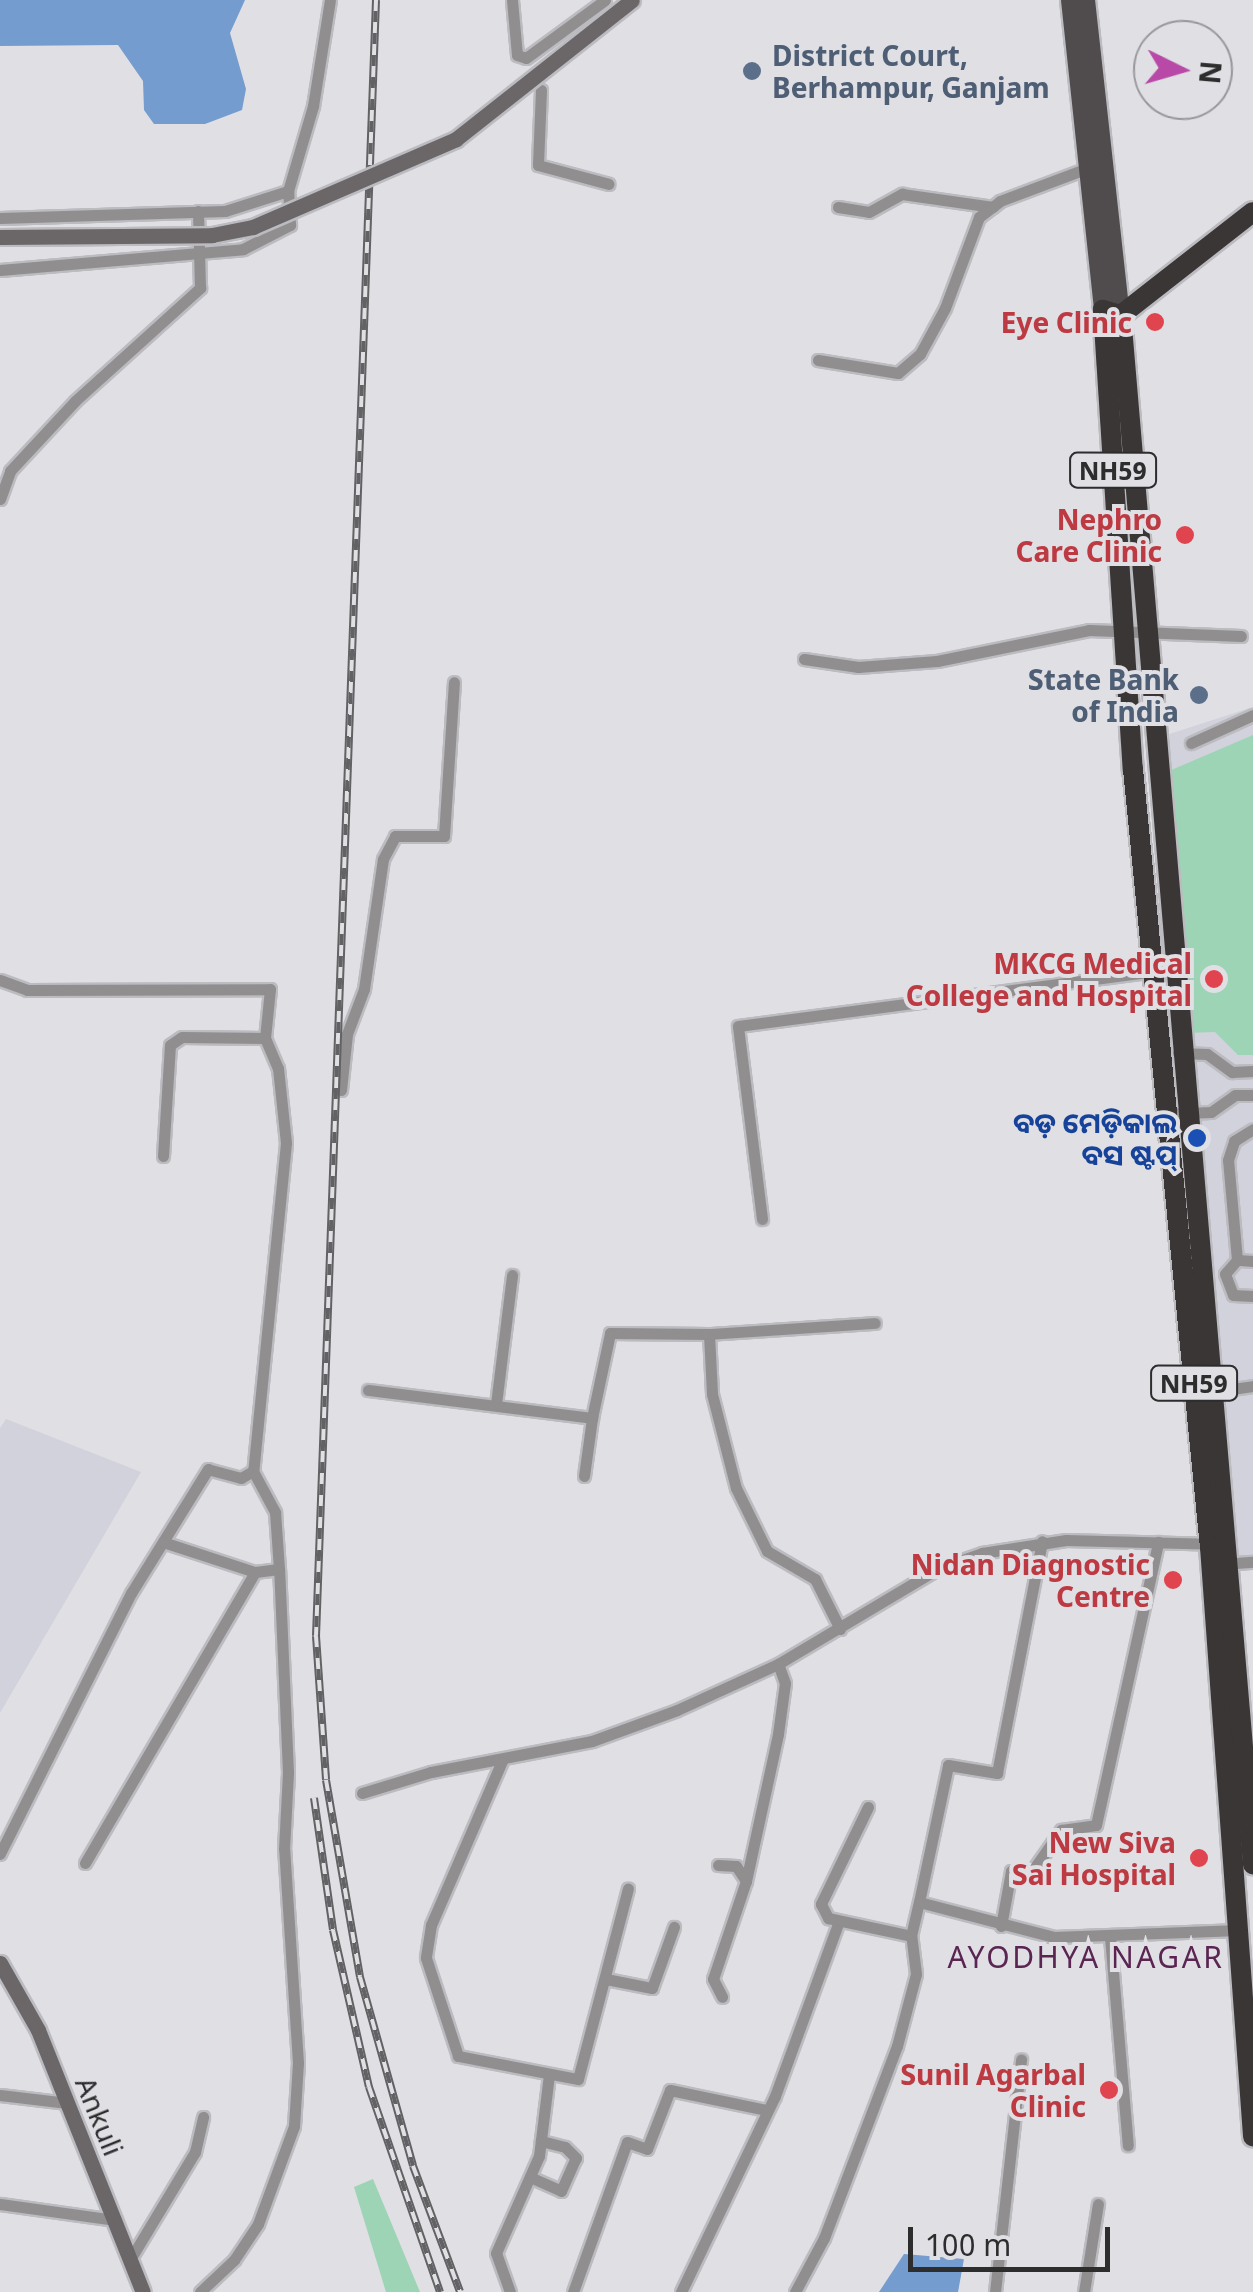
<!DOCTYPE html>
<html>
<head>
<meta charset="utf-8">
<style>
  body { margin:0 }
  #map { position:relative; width:1253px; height:2292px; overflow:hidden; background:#dfdfe4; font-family:Georgia,"Noto Sans Oriya",serif }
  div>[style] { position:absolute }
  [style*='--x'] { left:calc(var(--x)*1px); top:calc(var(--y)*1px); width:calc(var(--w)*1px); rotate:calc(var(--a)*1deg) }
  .built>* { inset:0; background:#d2d2dc }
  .green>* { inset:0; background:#9dd4b5 }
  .water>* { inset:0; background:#749cce }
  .roads { filter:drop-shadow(2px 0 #bbbbc0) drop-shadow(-2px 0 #bbbbc0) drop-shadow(0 2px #bbbbc0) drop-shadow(0 -2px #bbbbc0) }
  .street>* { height:11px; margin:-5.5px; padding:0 5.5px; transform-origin:5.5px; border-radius:5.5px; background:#908e8f }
  .secondary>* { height:15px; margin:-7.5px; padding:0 7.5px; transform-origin:7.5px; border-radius:7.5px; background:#6b6768 }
  .primary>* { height:18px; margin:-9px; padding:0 9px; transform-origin:9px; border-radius:9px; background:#504c4d }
  .highway>* { height:20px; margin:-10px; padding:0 10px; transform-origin:10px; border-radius:10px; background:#3a3636 }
  .rail>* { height:8px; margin-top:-4px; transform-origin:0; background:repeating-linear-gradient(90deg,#dfdfe4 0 11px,#626264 0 22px); box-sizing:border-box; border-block:2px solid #626264 }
  .bridges { filter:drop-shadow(2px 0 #bbbbc0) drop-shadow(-2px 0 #bbbbc0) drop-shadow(0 2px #bbbbc0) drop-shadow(0 -2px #bbbbc0) }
  .secondary-bridge>* { height:15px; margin:-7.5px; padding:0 7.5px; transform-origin:7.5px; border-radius:7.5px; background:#6b6768 }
  .dots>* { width:28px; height:28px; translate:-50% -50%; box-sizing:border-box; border:5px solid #dfdfe4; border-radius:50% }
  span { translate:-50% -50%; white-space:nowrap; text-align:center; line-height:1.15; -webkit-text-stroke:8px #dfdfe4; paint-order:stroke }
  .shield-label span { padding:2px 8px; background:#dfdfe4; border:2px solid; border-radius:8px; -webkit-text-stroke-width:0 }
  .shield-label { font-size:25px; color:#2d2d2e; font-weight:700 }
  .service-label { font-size:28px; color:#4e5e75; font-weight:700 }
  .left { translate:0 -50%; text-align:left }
  .right { translate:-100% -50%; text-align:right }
  .health-label { font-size:28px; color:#be3a42; font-weight:700 }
  .transit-label { font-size:28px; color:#164399; font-weight:700 }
  .street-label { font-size:28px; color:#2d2d2e }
  .neighbourhood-label { font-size:30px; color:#5b2552; letter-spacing:2.5px }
  .north { position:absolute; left:1133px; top:20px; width:100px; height:100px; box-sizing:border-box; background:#dfdfe4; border:2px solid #98989b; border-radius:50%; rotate:95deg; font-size:28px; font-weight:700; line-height:40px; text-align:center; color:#2d2d2e }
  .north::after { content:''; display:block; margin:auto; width:35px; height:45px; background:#b849a6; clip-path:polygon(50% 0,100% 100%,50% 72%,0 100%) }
  .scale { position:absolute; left:908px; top:2227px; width:202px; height:45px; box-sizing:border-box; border:5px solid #2d2d2e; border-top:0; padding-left:12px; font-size:30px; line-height:35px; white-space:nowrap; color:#2d2d2e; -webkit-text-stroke:8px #dfdfe4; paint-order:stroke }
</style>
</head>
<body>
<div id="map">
  <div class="built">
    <div style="clip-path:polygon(1253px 707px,1253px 1565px,1232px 1567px,1151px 740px)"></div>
    <div style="clip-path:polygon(6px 1419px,141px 1472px,0 1713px,0 1428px)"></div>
  </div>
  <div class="green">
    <div style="clip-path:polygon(1253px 735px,1253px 1055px,1238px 1055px,1215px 1032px,1188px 1033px,1162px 774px)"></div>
    <div style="clip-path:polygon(373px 2179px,420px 2292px,386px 2292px,354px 2187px)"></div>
  </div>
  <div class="water">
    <div style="clip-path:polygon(0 0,245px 0,230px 33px,246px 89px,242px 110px,205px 124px,154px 124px,144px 110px,143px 81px,118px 45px,0 46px)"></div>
    <div style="clip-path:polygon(904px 2254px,964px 2259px,958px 2292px,879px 2292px)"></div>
  </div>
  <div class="roads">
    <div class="street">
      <div style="--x:512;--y:0;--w:55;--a:84.8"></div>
      <div style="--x:517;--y:55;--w:9;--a:18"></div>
      <div style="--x:526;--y:58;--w:98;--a:-36.3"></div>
      <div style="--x:541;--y:90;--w:75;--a:92.3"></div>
      <div style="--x:538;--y:165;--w:73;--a:15"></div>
      <div style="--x:838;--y:207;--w:31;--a:9"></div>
      <div style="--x:869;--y:212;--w:38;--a:-29"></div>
      <div style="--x:902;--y:194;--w:92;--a:8.1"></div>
      <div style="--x:0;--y:218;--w:225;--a:-1.8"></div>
      <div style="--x:225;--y:211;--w:66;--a:-17.6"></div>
      <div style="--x:288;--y:191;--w:89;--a:-73.6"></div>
      <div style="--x:313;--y:106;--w:107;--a:-80.9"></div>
      <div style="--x:0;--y:270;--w:244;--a:-4.9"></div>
      <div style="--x:243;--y:249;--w:53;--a:-27.1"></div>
      <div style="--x:290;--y:225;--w:34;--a:-93"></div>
      <div style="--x:818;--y:360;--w:81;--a:9.2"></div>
      <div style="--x:898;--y:373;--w:29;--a:-41"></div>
      <div style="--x:920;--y:354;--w:52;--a:-61.5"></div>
      <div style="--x:945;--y:308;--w:97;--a:-69.5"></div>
      <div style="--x:979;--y:217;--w:26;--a:-37"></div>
      <div style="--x:1000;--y:201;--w:99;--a:-20.6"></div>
      <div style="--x:0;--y:499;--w:30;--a:-70"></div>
      <div style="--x:10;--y:471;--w:96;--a:-47.1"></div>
      <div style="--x:75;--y:401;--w:169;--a:-42.1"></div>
      <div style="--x:200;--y:288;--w:77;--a:-91.5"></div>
      <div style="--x:804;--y:659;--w:55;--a:8.4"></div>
      <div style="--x:858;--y:667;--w:79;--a:-4.3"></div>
      <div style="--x:937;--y:661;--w:155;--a:-11.5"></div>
      <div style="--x:1089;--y:630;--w:152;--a:2.3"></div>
      <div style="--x:1191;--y:743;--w:68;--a:-24.3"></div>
      <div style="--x:0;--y:980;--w:29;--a:20"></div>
      <div style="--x:27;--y:990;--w:243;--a:-0.2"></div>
      <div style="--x:270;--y:989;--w:49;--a:95.8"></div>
      <div style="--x:265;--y:1038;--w:33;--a:67"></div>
      <div style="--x:278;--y:1068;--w:75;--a:83.9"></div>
      <div style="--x:286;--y:1143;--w:330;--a:95.7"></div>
      <div style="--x:253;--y:1471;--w:14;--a:150"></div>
      <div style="--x:241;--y:1478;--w:34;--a:-165"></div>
      <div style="--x:208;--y:1469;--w:146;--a:121.8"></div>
      <div style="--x:131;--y:1593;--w:292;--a:116.7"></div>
      <div style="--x:1178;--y:1053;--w:29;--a:2"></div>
      <div style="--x:1207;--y:1054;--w:31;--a:36"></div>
      <div style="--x:1232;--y:1072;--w:21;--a:-3"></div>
      <div style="--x:341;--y:1090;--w:56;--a:-83.9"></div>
      <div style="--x:347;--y:1034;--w:48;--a:-69.3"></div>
      <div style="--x:364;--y:989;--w:131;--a:-81.7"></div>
      <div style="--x:383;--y:859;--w:26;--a:-62"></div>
      <div style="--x:395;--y:836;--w:49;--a:0"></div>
      <div style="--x:444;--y:836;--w:154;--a:-86.3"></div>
      <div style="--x:1163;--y:1114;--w:48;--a:-2.4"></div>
      <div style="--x:1211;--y:1112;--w:29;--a:-35"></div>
      <div style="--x:1235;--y:1095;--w:18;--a:0"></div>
      <div style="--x:163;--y:1156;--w:111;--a:-86.4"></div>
      <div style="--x:170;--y:1045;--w:14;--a:-34"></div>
      <div style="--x:182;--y:1037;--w:83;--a:0.7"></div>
      <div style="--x:762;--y:1219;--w:194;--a:-97.1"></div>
      <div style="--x:738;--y:1026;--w:415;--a:-7.5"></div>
      <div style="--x:1237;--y:1260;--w:100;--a:-95.1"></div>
      <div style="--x:1228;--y:1160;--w:20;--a:-72"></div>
      <div style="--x:1234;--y:1141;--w:22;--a:-32"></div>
      <div style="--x:1253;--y:1261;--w:16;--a:-176"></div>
      <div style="--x:1237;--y:1260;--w:18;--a:131"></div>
      <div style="--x:1225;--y:1274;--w:22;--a:69"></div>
      <div style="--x:1233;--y:1295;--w:20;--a:3"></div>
      <div style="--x:709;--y:1334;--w:60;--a:87.1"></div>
      <div style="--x:712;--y:1394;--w:97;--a:75.7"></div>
      <div style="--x:736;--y:1488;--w:70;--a:63.8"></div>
      <div style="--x:767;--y:1551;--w:56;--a:30.3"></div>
      <div style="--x:815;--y:1579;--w:56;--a:63.4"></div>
      <div style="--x:368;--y:1390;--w:226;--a:7.1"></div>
      <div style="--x:592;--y:1418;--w:87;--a:-78"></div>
      <div style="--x:610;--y:1333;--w:99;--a:0.6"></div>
      <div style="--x:709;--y:1334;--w:166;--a:-3.8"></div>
      <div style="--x:1211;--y:1392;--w:42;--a:-8.1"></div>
      <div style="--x:496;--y:1404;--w:130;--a:-82.9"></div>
      <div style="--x:584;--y:1476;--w:59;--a:-82.1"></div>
      <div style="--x:163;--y:1542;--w:97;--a:18.1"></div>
      <div style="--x:255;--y:1572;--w:24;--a:-7"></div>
      <div style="--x:1222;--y:1564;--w:31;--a:-4"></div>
      <div style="--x:502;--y:1761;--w:179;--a:113.4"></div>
      <div style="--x:431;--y:1925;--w:33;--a:99"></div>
      <div style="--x:426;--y:1958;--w:103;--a:71.9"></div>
      <div style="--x:458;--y:2056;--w:122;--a:10.9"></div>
      <div style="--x:578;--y:2079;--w:197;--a:-75.3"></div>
      <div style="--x:362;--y:1793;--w:72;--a:-16.9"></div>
      <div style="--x:431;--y:1772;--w:164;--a:-10.9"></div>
      <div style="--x:592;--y:1741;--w:90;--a:-20"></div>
      <div style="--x:677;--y:1710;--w:111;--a:-24.5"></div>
      <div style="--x:778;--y:1664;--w:187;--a:-30.8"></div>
      <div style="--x:939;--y:1568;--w:46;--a:-19.2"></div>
      <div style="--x:982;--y:1553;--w:85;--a:-8.8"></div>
      <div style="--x:1066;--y:1540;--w:148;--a:1.5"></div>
      <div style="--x:868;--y:1807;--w:108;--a:115.9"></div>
      <div style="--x:821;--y:1904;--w:16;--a:63"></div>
      <div style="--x:828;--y:1918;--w:85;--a:12.2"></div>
      <div style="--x:85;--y:1863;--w:337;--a:-59.7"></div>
      <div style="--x:718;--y:1865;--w:18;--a:3"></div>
      <div style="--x:736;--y:1866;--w:18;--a:56"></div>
      <div style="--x:746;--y:1881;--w:103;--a:108.6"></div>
      <div style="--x:713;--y:1979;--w:20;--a:63"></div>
      <div style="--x:746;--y:1881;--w:150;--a:-77.7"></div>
      <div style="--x:778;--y:1734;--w:51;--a:-82.2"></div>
      <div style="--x:785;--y:1683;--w:20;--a:-110"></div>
      <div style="--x:919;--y:1902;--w:140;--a:-78"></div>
      <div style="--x:948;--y:1765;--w:50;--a:9.3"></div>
      <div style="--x:997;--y:1773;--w:236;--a:-79"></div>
      <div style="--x:1001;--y:1926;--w:56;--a:-79.7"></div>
      <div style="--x:1011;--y:1871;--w:22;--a:-3"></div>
      <div style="--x:1033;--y:1870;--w:49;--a:-55"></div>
      <div style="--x:1061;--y:1830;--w:35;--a:-8"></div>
      <div style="--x:1096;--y:1825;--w:290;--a:-77.6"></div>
      <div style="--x:1110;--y:1937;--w:209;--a:85.1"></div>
      <div style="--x:606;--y:1979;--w:47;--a:11.1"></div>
      <div style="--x:652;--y:1988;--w:65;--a:-70.2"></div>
      <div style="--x:0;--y:2095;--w:68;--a:6.7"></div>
      <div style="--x:530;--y:2177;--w:34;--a:24"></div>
      <div style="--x:561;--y:2191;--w:36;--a:-66"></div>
      <div style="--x:576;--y:2158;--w:16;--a:-135"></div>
      <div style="--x:565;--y:2147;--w:25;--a:-166"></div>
      <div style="--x:0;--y:2204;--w:117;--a:7.9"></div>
      <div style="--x:131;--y:2258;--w:124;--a:-58.9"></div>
      <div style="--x:195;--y:2152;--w:36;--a:-77"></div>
      <div style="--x:200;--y:2292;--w:47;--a:-43.3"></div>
      <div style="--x:234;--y:2260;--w:43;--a:-56.3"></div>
      <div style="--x:258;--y:2224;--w:104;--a:-69.8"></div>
      <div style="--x:294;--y:2126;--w:63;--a:-86.4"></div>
      <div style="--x:298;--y:2063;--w:214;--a:-93.7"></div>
      <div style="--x:284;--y:1849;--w:77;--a:-87"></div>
      <div style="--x:288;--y:1772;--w:203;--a:-92.5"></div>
      <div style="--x:279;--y:1569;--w:57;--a:-94"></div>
      <div style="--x:275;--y:1512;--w:47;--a:-118.2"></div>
      <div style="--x:510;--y:2292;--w:41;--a:-109.7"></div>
      <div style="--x:496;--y:2253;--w:106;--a:-66.1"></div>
      <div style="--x:539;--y:2156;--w:82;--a:-83"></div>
      <div style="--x:573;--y:2292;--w:159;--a:-70.2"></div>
      <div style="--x:627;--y:2142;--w:21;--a:19"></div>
      <div style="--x:647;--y:2149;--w:63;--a:-68.7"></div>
      <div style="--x:670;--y:2090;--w:99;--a:11.7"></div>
      <div style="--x:681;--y:2292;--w:217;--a:-64.4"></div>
      <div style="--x:775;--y:2096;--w:186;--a:-69.9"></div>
      <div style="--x:795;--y:2292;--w:61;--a:-61.8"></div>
      <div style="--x:824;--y:2238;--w:205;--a:-69.2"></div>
      <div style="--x:897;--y:2046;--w:74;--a:-75.2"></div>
      <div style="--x:916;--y:1974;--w:38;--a:-97"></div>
      <div style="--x:911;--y:1936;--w:35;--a:-77"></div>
      <div style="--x:919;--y:1902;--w:139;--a:14.5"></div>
      <div style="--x:1054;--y:1937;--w:185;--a:-2.2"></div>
      <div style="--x:995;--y:2292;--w:234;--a:-83.6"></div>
      <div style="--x:1084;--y:2292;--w:89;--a:-81"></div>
    </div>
    <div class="secondary">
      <div style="--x:0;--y:1963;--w:77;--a:60.4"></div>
      <div style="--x:38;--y:2030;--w:282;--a:68.2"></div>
    </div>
    <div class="primary">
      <div style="--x:1070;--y:0;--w:312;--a:83.9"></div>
      <div style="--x:1086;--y:0;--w:317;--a:83.7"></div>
    </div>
    <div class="highway">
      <div style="--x:1121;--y:315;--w:19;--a:-164"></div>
      <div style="--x:1103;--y:310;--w:460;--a:86.3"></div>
      <div style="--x:1133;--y:769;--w:782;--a:84.35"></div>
      <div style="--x:1210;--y:1547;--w:591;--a:85.82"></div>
      <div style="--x:1121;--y:315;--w:1555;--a:85.13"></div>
      <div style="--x:1121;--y:315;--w:167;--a:-38"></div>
    </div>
  </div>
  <div class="rail">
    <div style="--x:376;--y:0;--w:1637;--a:92.1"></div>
    <div style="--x:316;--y:1636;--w:144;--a:86"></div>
    <div style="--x:326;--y:1780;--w:200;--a:80.2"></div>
    <div style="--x:360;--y:1977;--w:196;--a:74.3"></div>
    <div style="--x:413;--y:2166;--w:134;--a:69.5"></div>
    <div style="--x:314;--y:1798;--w:133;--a:81.8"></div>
    <div style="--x:333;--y:1930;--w:161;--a:77.1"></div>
    <div style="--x:369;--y:2087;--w:217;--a:70.9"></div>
  </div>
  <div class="bridges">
    <div class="secondary-bridge">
      <div style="--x:0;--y:237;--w:212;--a:-0.5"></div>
      <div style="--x:212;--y:235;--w:42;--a:-11"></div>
      <div style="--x:253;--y:227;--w:221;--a:-23.4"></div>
      <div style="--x:456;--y:139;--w:224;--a:-38.3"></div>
    </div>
  </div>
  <div class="dots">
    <div style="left:752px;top:71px;background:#5c6f8a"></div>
    <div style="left:1155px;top:322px;background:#e0444e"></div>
    <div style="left:1185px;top:535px;background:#e0444e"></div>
    <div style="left:1199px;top:695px;background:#5c6f8a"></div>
    <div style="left:1214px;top:979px;background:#e0444e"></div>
    <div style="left:1197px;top:1138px;background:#1a4fb4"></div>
    <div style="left:1173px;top:1580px;background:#e0444e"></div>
    <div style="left:1199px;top:1858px;background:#e0444e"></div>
    <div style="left:1109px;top:2090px;background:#e0444e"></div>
  </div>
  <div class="shield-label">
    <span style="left:1113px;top:470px">NH59</span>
    <span style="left:1194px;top:1383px">NH59</span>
  </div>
  <div class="service-label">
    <span class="left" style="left:772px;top:71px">District Court,<br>Berhampur, Ganjam</span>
    <span class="right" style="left:1179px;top:695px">State Bank<br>of India</span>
  </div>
  <div class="health-label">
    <span class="right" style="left:1132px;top:322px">Eye Clinic</span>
    <span class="right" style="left:1162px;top:535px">Nephro<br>Care Clinic</span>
    <span class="right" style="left:1192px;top:979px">MKCG Medical<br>College and Hospital</span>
    <span class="right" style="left:1150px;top:1580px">Nidan Diagnostic<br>Centre</span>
    <span class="right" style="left:1176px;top:1858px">New Siva<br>Sai Hospital</span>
    <span class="right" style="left:1086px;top:2090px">Sunil Agarbal<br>Clinic</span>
  </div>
  <div class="transit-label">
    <span class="right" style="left:1177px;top:1138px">ବଡ଼ ମେଡ଼ିକାଲ<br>ବସ ଷ୍ଟପ୍</span>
  </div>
  <div class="street-label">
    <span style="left:100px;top:2116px;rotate:68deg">Ankuli</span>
  </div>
  <div class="neighbourhood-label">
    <span style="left:1086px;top:1957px">AYODHYA NAGAR</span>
  </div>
  <div class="north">N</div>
  <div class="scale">100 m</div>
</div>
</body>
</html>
